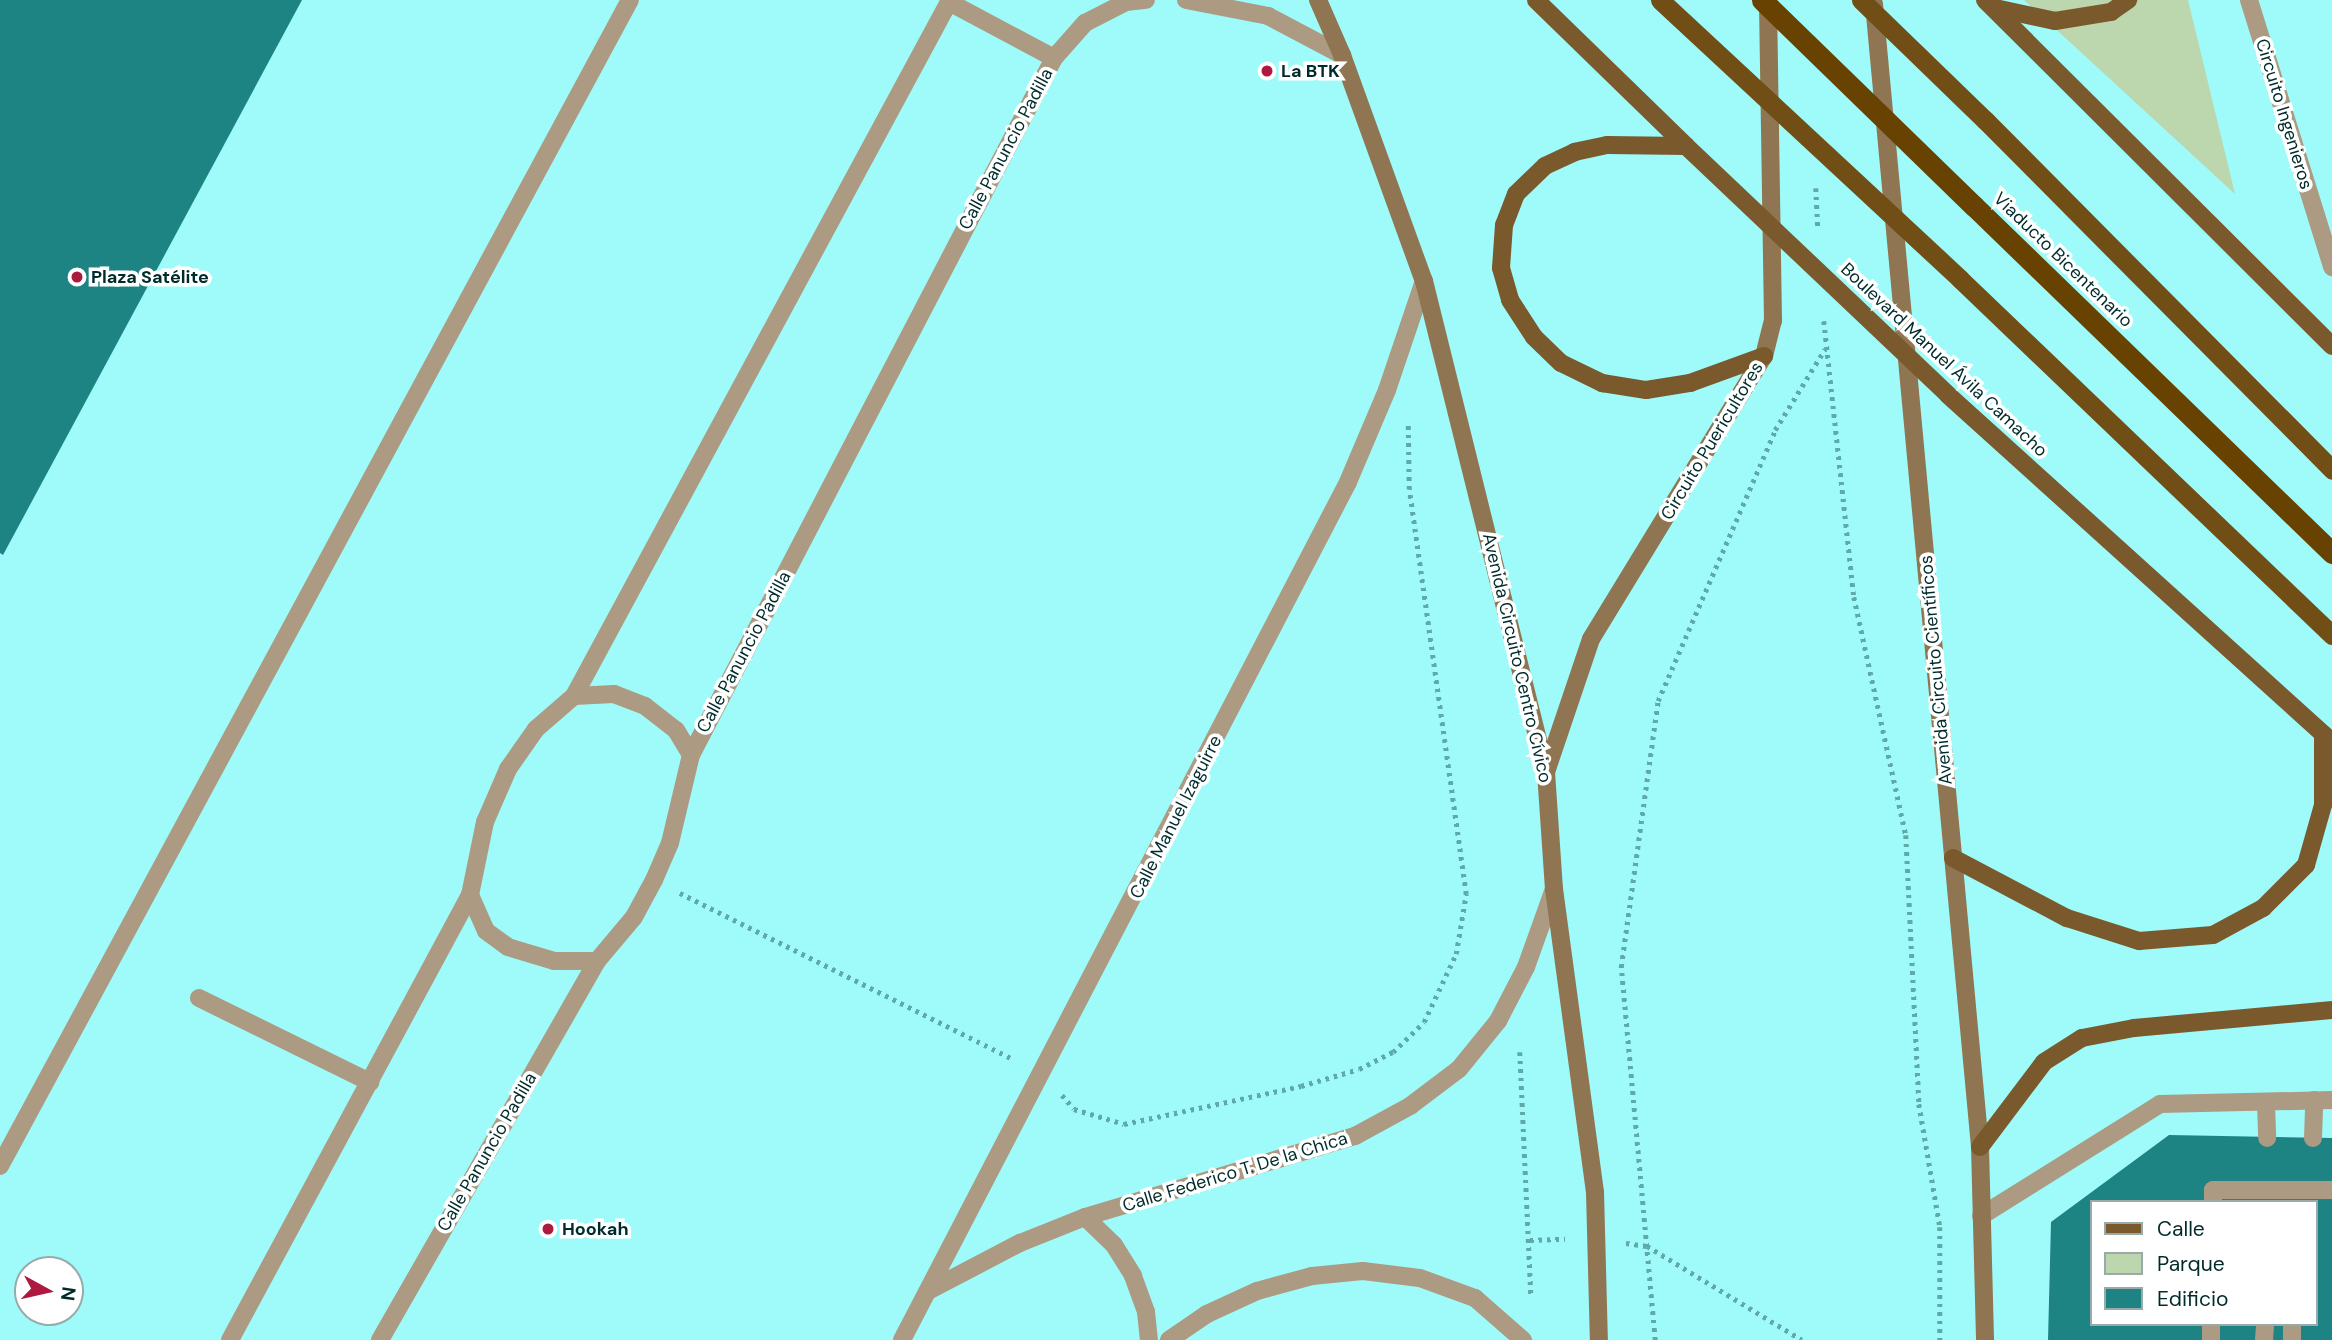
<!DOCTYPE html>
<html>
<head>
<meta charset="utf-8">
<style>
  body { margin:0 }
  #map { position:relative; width:2332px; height:1340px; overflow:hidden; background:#9efbfa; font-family:"DM Sans",sans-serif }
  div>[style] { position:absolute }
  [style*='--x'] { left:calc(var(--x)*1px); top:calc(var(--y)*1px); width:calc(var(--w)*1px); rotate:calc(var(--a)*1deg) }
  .green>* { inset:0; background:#bcd6ad }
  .building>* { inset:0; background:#1e8483 }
  .path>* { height:4.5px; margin-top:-2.25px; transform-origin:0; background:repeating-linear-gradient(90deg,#60a9a9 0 3.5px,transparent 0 8.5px) }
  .service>* { height:18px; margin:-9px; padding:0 9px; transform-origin:9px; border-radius:9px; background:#ad9a83 }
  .minor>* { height:18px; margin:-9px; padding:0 9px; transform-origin:9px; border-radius:9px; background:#ad9a83 }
  .secondary>* { height:18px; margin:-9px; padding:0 9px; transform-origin:9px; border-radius:9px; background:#8f7551 }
  .primary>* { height:18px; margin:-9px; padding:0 9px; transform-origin:9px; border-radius:9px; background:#7a5a2c }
  .trunk>* { height:19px; margin:-9.5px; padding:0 9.5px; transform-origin:9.5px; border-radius:9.5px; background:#704e16 }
  .motorway>* { height:21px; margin:-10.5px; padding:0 10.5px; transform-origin:10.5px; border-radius:10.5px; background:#674200 }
  .primary-bridge>* { height:18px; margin:-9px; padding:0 9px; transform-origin:9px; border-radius:9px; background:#7a5a2c }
  .trunk-bridge>* { height:19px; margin:-9.5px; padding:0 9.5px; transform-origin:9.5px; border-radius:9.5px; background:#704e16 }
  .motorway-bridge>* { height:21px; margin:-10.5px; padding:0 10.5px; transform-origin:10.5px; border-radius:10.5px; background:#674200 }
  .dots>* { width:19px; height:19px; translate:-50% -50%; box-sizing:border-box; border:4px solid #fff; border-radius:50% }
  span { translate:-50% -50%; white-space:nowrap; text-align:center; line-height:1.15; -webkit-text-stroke:7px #fff; paint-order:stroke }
  .poi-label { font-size:18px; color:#002b2b; font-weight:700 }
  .left { translate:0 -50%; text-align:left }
  .street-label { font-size:18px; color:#002b2b }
  .legend { position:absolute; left:2090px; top:1200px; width:228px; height:126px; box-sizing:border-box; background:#fff; border:2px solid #9aa; margin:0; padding:9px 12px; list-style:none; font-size:21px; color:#002b2b }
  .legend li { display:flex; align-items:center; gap:14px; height:35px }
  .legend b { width:35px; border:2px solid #9aa }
  .north { position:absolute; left:14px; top:1256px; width:70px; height:70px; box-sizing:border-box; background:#fff; border:2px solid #9aa; border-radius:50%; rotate:98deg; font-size:19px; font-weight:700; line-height:28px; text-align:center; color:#002b2b }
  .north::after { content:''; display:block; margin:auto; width:24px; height:32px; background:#ae1a3f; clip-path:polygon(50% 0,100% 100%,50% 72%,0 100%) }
</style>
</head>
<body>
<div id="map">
  <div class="green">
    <div style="clip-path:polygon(2024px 0,2188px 0,2235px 194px)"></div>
  </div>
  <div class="building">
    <div style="clip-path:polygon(0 0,302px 0,3px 555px,0 553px)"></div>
    <div style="clip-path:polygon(evenodd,2169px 1135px,2332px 1138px,2332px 1340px,2048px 1340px,2051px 1222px,2169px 1135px,2092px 1202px,2316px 1202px,2316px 1324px,2092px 1324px,2092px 1202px)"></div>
  </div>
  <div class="path">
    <div style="--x:1816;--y:188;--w:41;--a:87.2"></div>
    <div style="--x:1824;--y:321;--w:278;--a:83.8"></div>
    <div style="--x:1854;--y:597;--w:244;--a:77.7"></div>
    <div style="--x:1906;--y:835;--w:269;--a:87.2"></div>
    <div style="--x:1919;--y:1104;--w:125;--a:80.3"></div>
    <div style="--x:1940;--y:1227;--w:113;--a:90"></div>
    <div style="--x:680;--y:893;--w:372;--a:26.5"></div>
    <div style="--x:1520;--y:1052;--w:246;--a:87.4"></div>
    <div style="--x:1062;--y:1095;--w:18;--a:49"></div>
    <div style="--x:1074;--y:1109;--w:52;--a:16.7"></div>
    <div style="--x:1124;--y:1124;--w:181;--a:-12.1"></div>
    <div style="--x:1301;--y:1086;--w:60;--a:-16.3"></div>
    <div style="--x:1359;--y:1069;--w:38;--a:-27"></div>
    <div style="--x:1393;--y:1052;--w:43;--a:-44.1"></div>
    <div style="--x:1424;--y:1022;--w:75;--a:-64.8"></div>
    <div style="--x:1456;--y:954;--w:61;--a:-80.5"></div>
    <div style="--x:1466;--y:894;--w:409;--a:-98"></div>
    <div style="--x:1409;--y:489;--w:64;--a:-90.9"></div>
    <div style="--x:1530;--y:1240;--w:35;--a:-2"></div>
    <div style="--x:1626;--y:1243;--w:21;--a:8"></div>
    <div style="--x:1647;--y:1246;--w:181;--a:31.2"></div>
    <div style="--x:1655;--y:1340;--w:375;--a:-95.2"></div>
    <div style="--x:1621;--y:967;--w:269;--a:-82.1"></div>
    <div style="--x:1658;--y:701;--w:295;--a:-66.6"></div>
    <div style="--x:1775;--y:430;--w:95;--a:-58.3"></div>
  </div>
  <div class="service">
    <div style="--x:199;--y:998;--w:191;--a:26.2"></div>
    <div style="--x:2266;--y:1104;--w:34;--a:88"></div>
    <div style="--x:2313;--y:1138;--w:38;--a:-88"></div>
    <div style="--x:0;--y:1166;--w:1325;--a:-61.62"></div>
    <div style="--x:2213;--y:1202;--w:12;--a:-90"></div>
    <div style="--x:2213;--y:1190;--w:119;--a:0"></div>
    <div style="--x:1981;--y:1216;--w:211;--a:-32"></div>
    <div style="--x:2160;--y:1104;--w:172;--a:-1.3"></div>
    <div style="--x:2211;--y:1340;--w:16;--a:-90"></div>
    <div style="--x:2264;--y:1340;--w:16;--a:-86"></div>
    <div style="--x:2292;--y:1340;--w:16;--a:-90"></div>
  </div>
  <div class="minor">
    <div style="--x:1186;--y:0;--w:84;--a:11"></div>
    <div style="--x:1268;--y:16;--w:84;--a:27.8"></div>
    <div style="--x:2249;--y:0;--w:280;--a:72.7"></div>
    <div style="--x:949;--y:2;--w:119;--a:28.1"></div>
    <div style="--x:574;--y:696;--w:40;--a:-2.9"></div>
    <div style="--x:614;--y:694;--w:33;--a:21"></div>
    <div style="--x:645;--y:706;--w:39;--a:38"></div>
    <div style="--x:676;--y:730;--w:29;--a:59"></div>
    <div style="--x:470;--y:895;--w:39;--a:66"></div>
    <div style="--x:486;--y:931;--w:27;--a:36"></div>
    <div style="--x:508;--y:947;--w:48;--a:16.9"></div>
    <div style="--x:554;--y:961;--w:43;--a:0"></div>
    <div style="--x:1085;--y:1217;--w:40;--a:44"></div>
    <div style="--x:1114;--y:1245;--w:36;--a:58"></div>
    <div style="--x:1133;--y:1276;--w:38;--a:70"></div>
    <div style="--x:1146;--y:1312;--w:28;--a:84"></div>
    <div style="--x:928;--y:1291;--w:104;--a:-27.6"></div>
    <div style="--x:1020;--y:1243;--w:70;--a:-21.8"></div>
    <div style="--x:1085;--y:1217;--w:282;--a:-16.7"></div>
    <div style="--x:1355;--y:1136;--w:63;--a:-28.6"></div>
    <div style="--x:1410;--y:1106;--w:61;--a:-37.1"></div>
    <div style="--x:1459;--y:1069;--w:62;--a:-50.9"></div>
    <div style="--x:1498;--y:1021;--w:61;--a:-62.6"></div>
    <div style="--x:1526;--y:967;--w:83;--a:-70.3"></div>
    <div style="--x:230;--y:1340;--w:506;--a:-61.66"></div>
    <div style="--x:470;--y:895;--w:75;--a:-78.4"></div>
    <div style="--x:485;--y:822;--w:58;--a:-66.5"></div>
    <div style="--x:508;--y:769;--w:49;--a:-55"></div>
    <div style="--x:536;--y:729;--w:50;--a:-41"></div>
    <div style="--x:574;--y:696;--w:791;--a:-61.62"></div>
    <div style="--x:380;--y:1340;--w:437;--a:-60.2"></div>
    <div style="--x:597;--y:961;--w:57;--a:-49.9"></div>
    <div style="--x:634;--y:917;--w:42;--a:-61.6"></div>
    <div style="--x:654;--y:880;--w:40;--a:-66.6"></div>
    <div style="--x:670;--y:843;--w:90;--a:-76.6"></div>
    <div style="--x:691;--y:755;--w:786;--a:-62.49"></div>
    <div style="--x:1054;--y:58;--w:47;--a:-48.5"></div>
    <div style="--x:1085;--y:23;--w:46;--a:-27.1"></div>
    <div style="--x:1126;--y:2;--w:20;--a:-6"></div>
    <div style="--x:902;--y:1340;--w:967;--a:-62.53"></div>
    <div style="--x:1348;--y:482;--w:100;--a:-67"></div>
    <div style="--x:1387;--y:390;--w:115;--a:-71.3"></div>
    <div style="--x:1169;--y:1340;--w:46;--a:-34.4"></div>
    <div style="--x:1207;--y:1314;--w:55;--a:-24.7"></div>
    <div style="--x:1257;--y:1291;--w:57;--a:-15.3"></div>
    <div style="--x:1312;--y:1276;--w:51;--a:-5.6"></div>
    <div style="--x:1363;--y:1271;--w:57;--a:7"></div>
    <div style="--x:1420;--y:1278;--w:59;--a:20"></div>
    <div style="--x:1475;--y:1298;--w:64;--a:41.2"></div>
  </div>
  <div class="secondary">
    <div style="--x:1318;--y:0;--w:60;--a:66.4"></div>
    <div style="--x:1342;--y:55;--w:240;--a:70.1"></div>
    <div style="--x:1424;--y:281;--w:506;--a:76.05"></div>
    <div style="--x:1546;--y:772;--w:117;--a:86.1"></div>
    <div style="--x:1554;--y:889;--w:306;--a:82.3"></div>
    <div style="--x:1595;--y:1192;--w:148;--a:88.5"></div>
    <div style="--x:1874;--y:4;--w:1148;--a:84.7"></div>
    <div style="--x:1980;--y:1147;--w:193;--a:88.5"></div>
    <div style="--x:1546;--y:772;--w:140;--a:-71.3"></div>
    <div style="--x:1591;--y:639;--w:332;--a:-58.6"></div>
    <div style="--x:1764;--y:356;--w:36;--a:-76"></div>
    <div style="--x:1773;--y:321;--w:321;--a:-90.9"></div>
  </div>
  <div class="primary">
    <div style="--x:1536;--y:0;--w:209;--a:44.2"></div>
    <div style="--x:1985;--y:0;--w:490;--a:44.9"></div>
    <div style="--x:1995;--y:8;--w:61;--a:12.2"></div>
    <div style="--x:2055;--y:21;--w:57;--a:-9.1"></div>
    <div style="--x:2111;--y:12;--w:21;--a:-35"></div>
    <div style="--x:1686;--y:146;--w:79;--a:-179.3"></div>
    <div style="--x:1607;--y:145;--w:33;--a:168"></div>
    <div style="--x:1575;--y:152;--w:33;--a:155"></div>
    <div style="--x:1545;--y:166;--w:40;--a:136"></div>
    <div style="--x:1516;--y:194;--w:33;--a:111"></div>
    <div style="--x:1504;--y:225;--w:43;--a:94"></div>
    <div style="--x:1501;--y:268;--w:33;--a:74"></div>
    <div style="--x:1510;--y:300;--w:44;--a:57"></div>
    <div style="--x:1534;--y:337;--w:37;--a:44"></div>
    <div style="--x:1561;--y:363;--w:46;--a:26"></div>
    <div style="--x:1602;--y:383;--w:45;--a:9"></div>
    <div style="--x:1646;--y:390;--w:45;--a:-9"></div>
    <div style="--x:1690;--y:383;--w:79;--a:-20"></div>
    <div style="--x:1948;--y:395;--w:515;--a:42.09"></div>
    <div style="--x:1953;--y:858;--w:129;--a:27.8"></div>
    <div style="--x:2067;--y:918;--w:76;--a:17.7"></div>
    <div style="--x:2139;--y:941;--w:74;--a:-4.6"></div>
    <div style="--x:2213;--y:935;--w:57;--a:-28.4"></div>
    <div style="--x:2263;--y:908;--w:61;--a:-45"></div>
    <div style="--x:2306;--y:865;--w:62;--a:-74.2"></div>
    <div style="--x:2323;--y:805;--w:71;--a:-90"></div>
    <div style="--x:1980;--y:1147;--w:106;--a:-53"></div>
    <div style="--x:2044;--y:1062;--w:45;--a:-32.3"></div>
    <div style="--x:2082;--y:1038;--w:53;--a:-10.9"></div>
    <div style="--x:2134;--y:1028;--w:199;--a:-5.2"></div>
  </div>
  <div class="trunk">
    <div style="--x:1985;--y:120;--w:493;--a:45.2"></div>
    <div style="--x:1960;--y:279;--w:515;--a:43.74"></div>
  </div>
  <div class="motorway">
    <div style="--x:1974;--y:206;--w:499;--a:44.1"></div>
  </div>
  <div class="primary-bridge">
    <div style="--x:1686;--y:146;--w:361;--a:43.5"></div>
  </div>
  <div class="trunk-bridge">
    <div style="--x:1660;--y:0;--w:410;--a:42.9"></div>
    <div style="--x:1861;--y:0;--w:173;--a:44.1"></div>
  </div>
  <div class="motorway-bridge">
    <div style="--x:1762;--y:0;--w:296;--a:44.2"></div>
  </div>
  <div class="dots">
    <div style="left:1267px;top:71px;background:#ae1a3f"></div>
    <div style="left:77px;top:277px;background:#ae1a3f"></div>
    <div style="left:548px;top:1229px;background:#ae1a3f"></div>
  </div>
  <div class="poi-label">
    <span class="left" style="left:1281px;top:71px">La BTK</span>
    <span class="left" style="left:91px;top:277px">Plaza Satélite</span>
    <span class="left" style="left:562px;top:1229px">Hookah</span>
  </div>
  <div class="street-label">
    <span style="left:2284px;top:114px;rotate:73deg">Circuito Ingenieros</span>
    <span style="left:1006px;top:149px;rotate:-62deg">Calle Panuncio Padilla</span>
    <span style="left:2063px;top:260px;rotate:44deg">Viaducto Bicentenario</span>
    <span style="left:1944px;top:360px;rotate:43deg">Boulevard Manuel Ávila Camacho</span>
    <span style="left:1712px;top:441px;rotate:-59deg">Circuito Puericultores</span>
    <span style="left:744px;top:652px;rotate:-62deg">Calle Panuncio Padilla</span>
    <span style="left:1517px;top:658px;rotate:77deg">Avenida Circuito Centro Cívico</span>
    <span style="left:1936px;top:670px;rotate:-95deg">Avenida Circuito Científicos</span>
    <span style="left:1176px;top:817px;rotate:-63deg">Calle Manuel Izaguirre</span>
    <span style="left:487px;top:1152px;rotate:-60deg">Calle Panuncio Padilla</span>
    <span style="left:1235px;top:1172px;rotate:-17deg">Calle Federico T. De la Chica</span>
  </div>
  <ul class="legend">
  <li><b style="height:9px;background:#7a5a2c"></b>Calle</li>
  <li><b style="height:19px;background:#bcd6ad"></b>Parque</li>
  <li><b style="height:19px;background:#1e8483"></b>Edificio</li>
  </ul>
  <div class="north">N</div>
</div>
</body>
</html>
